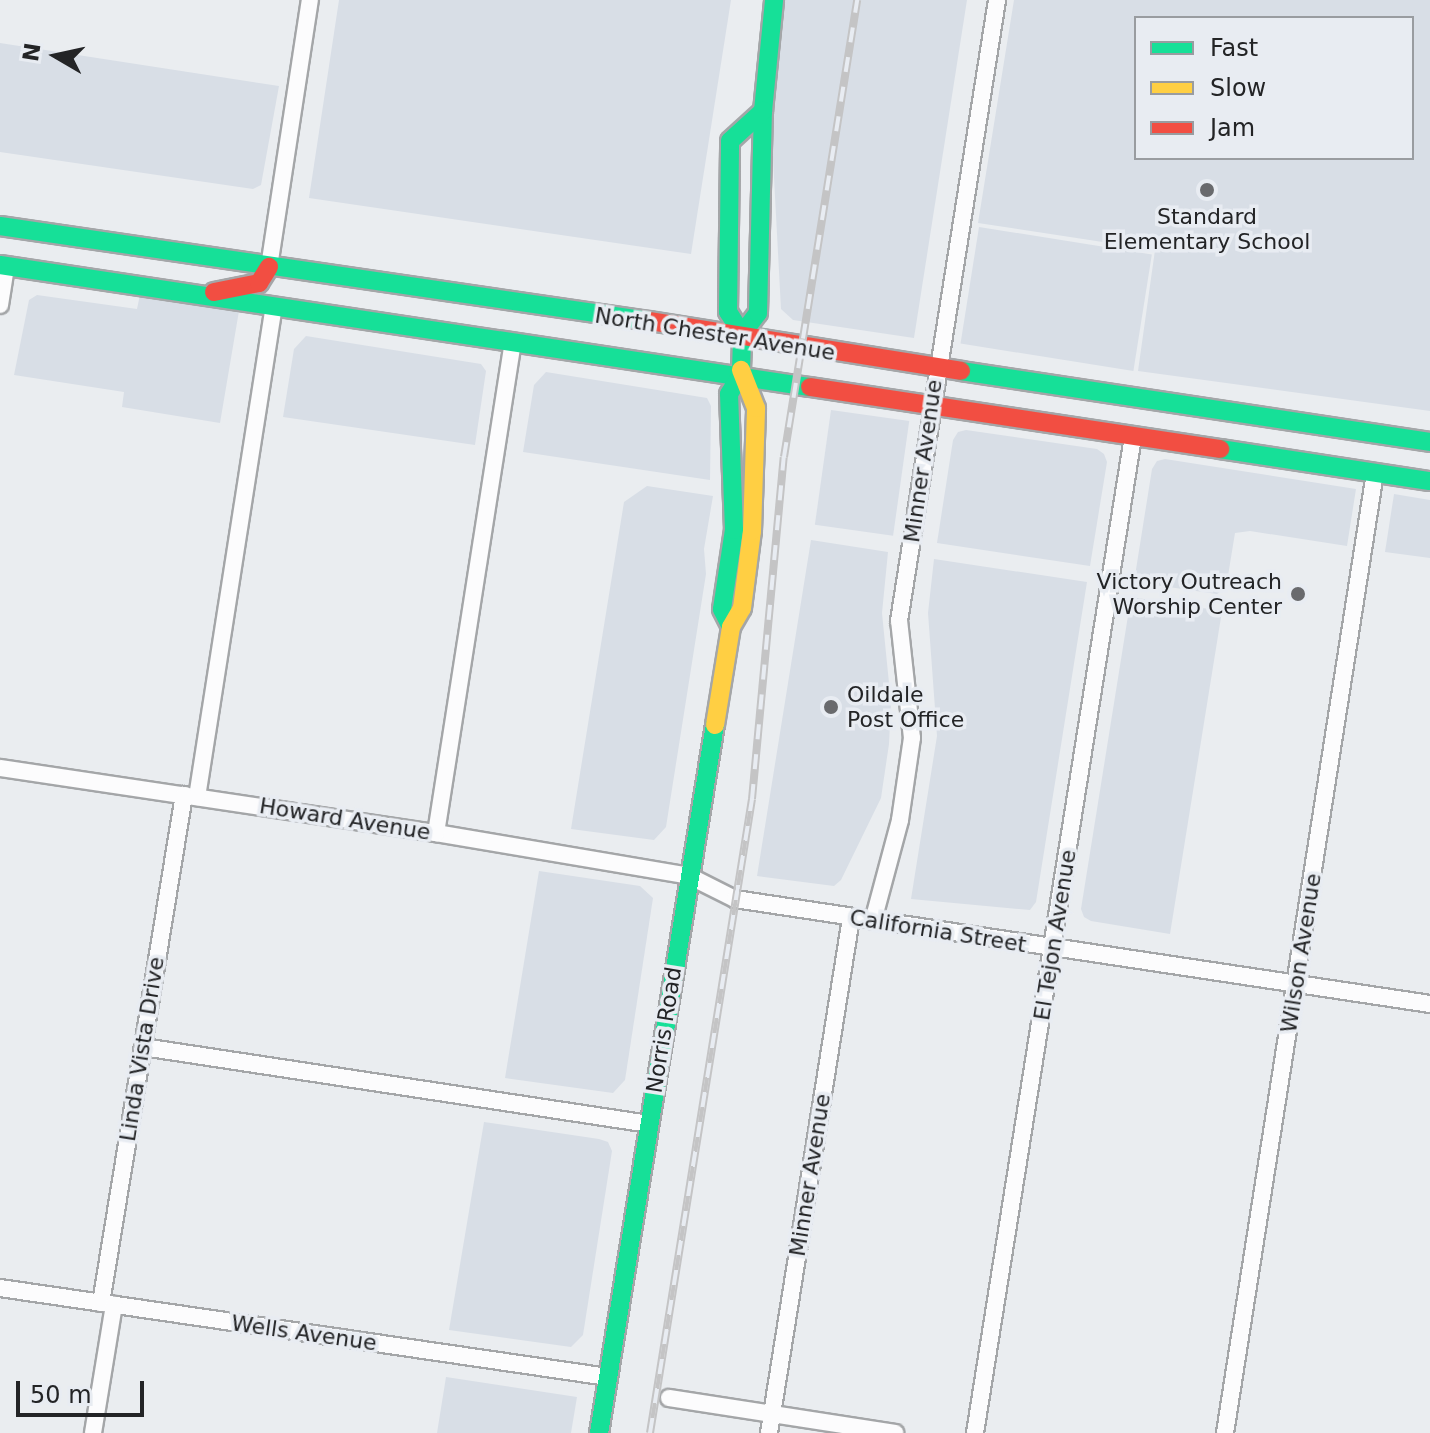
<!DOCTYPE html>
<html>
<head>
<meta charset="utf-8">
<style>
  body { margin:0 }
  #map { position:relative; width:1430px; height:1433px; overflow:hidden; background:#eaedf0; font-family:"DejaVu Sans",sans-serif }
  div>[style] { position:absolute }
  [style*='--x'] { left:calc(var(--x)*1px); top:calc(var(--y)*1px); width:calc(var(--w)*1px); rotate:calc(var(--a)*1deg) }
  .built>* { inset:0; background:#d8dee6; transform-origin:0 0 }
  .roads { filter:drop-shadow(2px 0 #a4a6a8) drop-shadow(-2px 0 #a4a6a8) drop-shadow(0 2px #a4a6a8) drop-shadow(0 -2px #a4a6a8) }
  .street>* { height:16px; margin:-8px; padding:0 8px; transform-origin:8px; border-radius:8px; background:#fcfcfd }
  .fast>* { height:18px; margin:-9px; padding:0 9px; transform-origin:9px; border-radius:9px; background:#16e098 }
  .slow>* { height:18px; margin:-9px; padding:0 9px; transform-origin:9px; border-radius:9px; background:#ffcf43 }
  .jam>* { height:18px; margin:-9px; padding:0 9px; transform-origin:9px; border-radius:9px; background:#f24e42 }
  .rail>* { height:8px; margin-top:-4px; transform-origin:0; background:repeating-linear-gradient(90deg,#e8ecf2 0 15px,#c4c4c5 0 30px); box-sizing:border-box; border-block:2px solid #c4c4c5 }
  .dots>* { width:22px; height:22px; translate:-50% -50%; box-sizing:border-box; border:4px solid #e8ecf2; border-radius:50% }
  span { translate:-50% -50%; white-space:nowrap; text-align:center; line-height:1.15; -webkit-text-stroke:7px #e8ecf2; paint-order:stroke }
  .poi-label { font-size:22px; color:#232426 }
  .right { translate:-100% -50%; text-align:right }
  .left { translate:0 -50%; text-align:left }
  .street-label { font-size:22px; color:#232426 }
  .legend { position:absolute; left:1134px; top:16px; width:280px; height:144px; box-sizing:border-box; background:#e8ecf2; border:2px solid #999ca0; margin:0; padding:10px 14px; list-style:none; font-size:24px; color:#232426 }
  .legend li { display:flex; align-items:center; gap:16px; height:40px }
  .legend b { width:40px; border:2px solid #999ca0 }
  .north { position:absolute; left:16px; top:16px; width:80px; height:80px; -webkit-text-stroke:6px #e8ecf2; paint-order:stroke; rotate:279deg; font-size:22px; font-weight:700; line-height:32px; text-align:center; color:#232426 }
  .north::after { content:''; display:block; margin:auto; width:28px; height:36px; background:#232426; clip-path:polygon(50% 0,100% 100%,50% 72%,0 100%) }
  .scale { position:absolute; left:16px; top:1381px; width:128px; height:36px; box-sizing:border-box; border:4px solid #232426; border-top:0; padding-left:10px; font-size:24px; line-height:28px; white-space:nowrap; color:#232426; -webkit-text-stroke:6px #e8ecf2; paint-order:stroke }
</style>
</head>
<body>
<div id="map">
  <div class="built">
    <div style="clip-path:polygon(339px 0,731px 0,691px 254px,309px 198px)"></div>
    <div style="clip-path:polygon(779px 0,967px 0,914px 338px,793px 320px,781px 309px,768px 65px)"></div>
    <div style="clip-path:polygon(evenodd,1014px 0,1430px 0,1430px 411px,1138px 371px,1155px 250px,978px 223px,1014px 0,1136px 18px,1412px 18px,1412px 158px,1136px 158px,1136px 18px)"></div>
    <div style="clip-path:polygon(0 43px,279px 86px,261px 185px,253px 189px,0 152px)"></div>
    <div style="left:979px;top:227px;width:175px;height:118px;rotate:9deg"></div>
    <div style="clip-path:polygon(141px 290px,240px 305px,220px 423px,122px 407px,124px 392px,14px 375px,29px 300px,37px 295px,137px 309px)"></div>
    <div style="clip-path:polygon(306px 336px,481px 364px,486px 371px,475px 445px,283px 417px,294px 349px)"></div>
    <div style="clip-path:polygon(546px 372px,707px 398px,711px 406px,710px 480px,523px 452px,534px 385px)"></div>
    <div style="left:831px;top:410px;width:79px;height:116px;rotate:8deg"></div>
    <div style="clip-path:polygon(966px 430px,1097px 449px,1104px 454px,1107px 462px,1090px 566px,937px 543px,953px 440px,958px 432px)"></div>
    <div style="clip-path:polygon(1165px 459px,1356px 489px,1347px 546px,1250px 531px,1235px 533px,1226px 588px,1217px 594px,1134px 582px,1152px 469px,1157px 461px)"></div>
    <div style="clip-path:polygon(647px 486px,713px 496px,704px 549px,706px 574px,666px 827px,654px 840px,571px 829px,624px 502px)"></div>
    <div style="clip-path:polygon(1394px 494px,1430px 500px,1430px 558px,1385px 552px)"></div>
    <div style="clip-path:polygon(811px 540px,888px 552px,882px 613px,891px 703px,889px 744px,881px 798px,841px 880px,834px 886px,757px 876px)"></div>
    <div style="clip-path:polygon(934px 559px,1087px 582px,1036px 902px,1030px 910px,911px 899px,937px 736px,928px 613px)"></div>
    <div style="clip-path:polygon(1131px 597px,1222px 611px,1170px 934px,1091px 921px,1084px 917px,1081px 909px)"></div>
    <div style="clip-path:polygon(539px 871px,640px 886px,653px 898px,625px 1080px,613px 1093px,505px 1078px)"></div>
    <div style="clip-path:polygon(484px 1122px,599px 1139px,608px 1142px,612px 1151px,583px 1335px,571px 1347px,449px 1330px)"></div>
    <div style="clip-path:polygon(446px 1377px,577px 1397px,571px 1433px,437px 1433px)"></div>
  </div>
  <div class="roads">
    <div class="street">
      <div style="--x:269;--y:267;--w:270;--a:-81.3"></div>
      <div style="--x:0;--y:305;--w:39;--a:-81"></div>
      <div style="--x:0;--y:768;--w:441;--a:8.5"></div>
      <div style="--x:436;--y:833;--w:257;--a:9.6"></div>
      <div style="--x:689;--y:876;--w:51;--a:26.6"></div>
      <div style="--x:735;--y:899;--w:703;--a:8.59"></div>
      <div style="--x:197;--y:797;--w:496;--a:-81.1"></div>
      <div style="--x:436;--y:833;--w:496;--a:-81.1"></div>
      <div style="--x:873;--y:921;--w:105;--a:-75"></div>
      <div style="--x:900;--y:820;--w:83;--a:-81.7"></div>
      <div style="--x:912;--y:738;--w:118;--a:-96.3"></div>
      <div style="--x:899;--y:621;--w:629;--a:-81.03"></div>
      <div style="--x:143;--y:1047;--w:512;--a:8.65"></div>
      <div style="--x:0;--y:1288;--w:614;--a:8.33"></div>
      <div style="--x:101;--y:1303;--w:515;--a:-80.72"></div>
      <div style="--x:669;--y:1398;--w:229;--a:8.8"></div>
      <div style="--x:93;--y:1433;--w:130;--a:-80.7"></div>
      <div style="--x:769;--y:1433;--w:521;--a:-80.95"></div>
      <div style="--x:975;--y:1433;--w:1009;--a:-80.99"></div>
      <div style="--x:1225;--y:1433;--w:972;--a:-81.12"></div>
    </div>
    <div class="fast">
      <div style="--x:0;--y:226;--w:657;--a:8.32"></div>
      <div style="--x:0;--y:265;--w:819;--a:8.57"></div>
      <div style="--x:742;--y:334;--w:26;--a:-53"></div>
      <div style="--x:758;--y:313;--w:202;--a:-88.6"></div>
      <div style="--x:763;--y:111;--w:112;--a:-84.3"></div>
      <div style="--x:741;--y:370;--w:36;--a:-88"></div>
      <div style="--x:742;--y:334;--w:26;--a:-122"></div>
      <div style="--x:728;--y:312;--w:171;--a:-89.3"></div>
      <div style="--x:730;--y:141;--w:45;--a:-42.3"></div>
      <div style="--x:961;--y:371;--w:474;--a:8.6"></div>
      <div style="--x:1220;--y:449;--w:212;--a:8.7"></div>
      <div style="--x:731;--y:627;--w:20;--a:-117"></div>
      <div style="--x:722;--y:609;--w:80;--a:-81.4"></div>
      <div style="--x:734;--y:530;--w:136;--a:-92.1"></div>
      <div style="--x:729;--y:394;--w:22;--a:-58"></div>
      <div style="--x:599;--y:1433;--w:717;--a:-80.7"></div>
    </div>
    <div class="slow">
      <div style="--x:715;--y:725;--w:99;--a:-80.7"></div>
      <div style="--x:731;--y:627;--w:22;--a:-60"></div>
      <div style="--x:742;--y:608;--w:78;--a:-82.6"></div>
      <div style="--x:752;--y:531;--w:123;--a:-88.1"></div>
      <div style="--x:756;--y:408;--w:41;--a:-111.5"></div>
    </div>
    <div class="jam">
      <div style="--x:214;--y:292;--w:46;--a:-11.3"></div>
      <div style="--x:259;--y:283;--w:19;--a:-58"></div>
      <div style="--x:650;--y:321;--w:315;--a:9.1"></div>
      <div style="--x:810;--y:387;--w:415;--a:8.6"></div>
    </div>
  </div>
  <div class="rail">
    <div style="--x:650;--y:1433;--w:642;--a:-80.86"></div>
    <div style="--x:752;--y:799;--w:343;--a:-84.7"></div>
    <div style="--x:784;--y:457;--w:463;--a:-80.9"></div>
  </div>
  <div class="dots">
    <div style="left:1207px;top:190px;background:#696a6d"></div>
    <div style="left:1298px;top:594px;background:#696a6d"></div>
    <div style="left:831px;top:707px;background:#696a6d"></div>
  </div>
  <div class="poi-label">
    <span style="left:1207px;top:229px">Standard<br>Elementary School</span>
    <span class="right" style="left:1282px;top:594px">Victory Outreach<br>Worship Center</span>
    <span class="left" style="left:847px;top:707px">Oildale<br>Post Office</span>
  </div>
  <div class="street-label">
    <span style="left:715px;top:334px;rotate:9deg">North Chester Avenue</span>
    <span style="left:923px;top:461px;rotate:-82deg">Minner Avenue</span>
    <span style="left:345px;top:819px;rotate:9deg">Howard Avenue</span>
    <span style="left:938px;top:931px;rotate:9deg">California Street</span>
    <span style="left:1055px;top:935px;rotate:-81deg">El Tejon Avenue</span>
    <span style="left:1301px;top:953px;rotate:-81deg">Wilson Avenue</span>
    <span style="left:664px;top:1030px;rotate:-81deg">Norris Road</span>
    <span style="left:142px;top:1049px;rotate:-81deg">Linda Vista Drive</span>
    <span style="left:810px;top:1175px;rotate:-81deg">Minner Avenue</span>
    <span style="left:304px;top:1333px;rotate:8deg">Wells Avenue</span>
  </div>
  <ul class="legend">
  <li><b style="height:10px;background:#16e098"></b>Fast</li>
  <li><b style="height:10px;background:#ffcf43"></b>Slow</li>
  <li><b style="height:10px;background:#f24e42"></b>Jam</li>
  </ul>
  <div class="north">N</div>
  <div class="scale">50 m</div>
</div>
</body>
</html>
